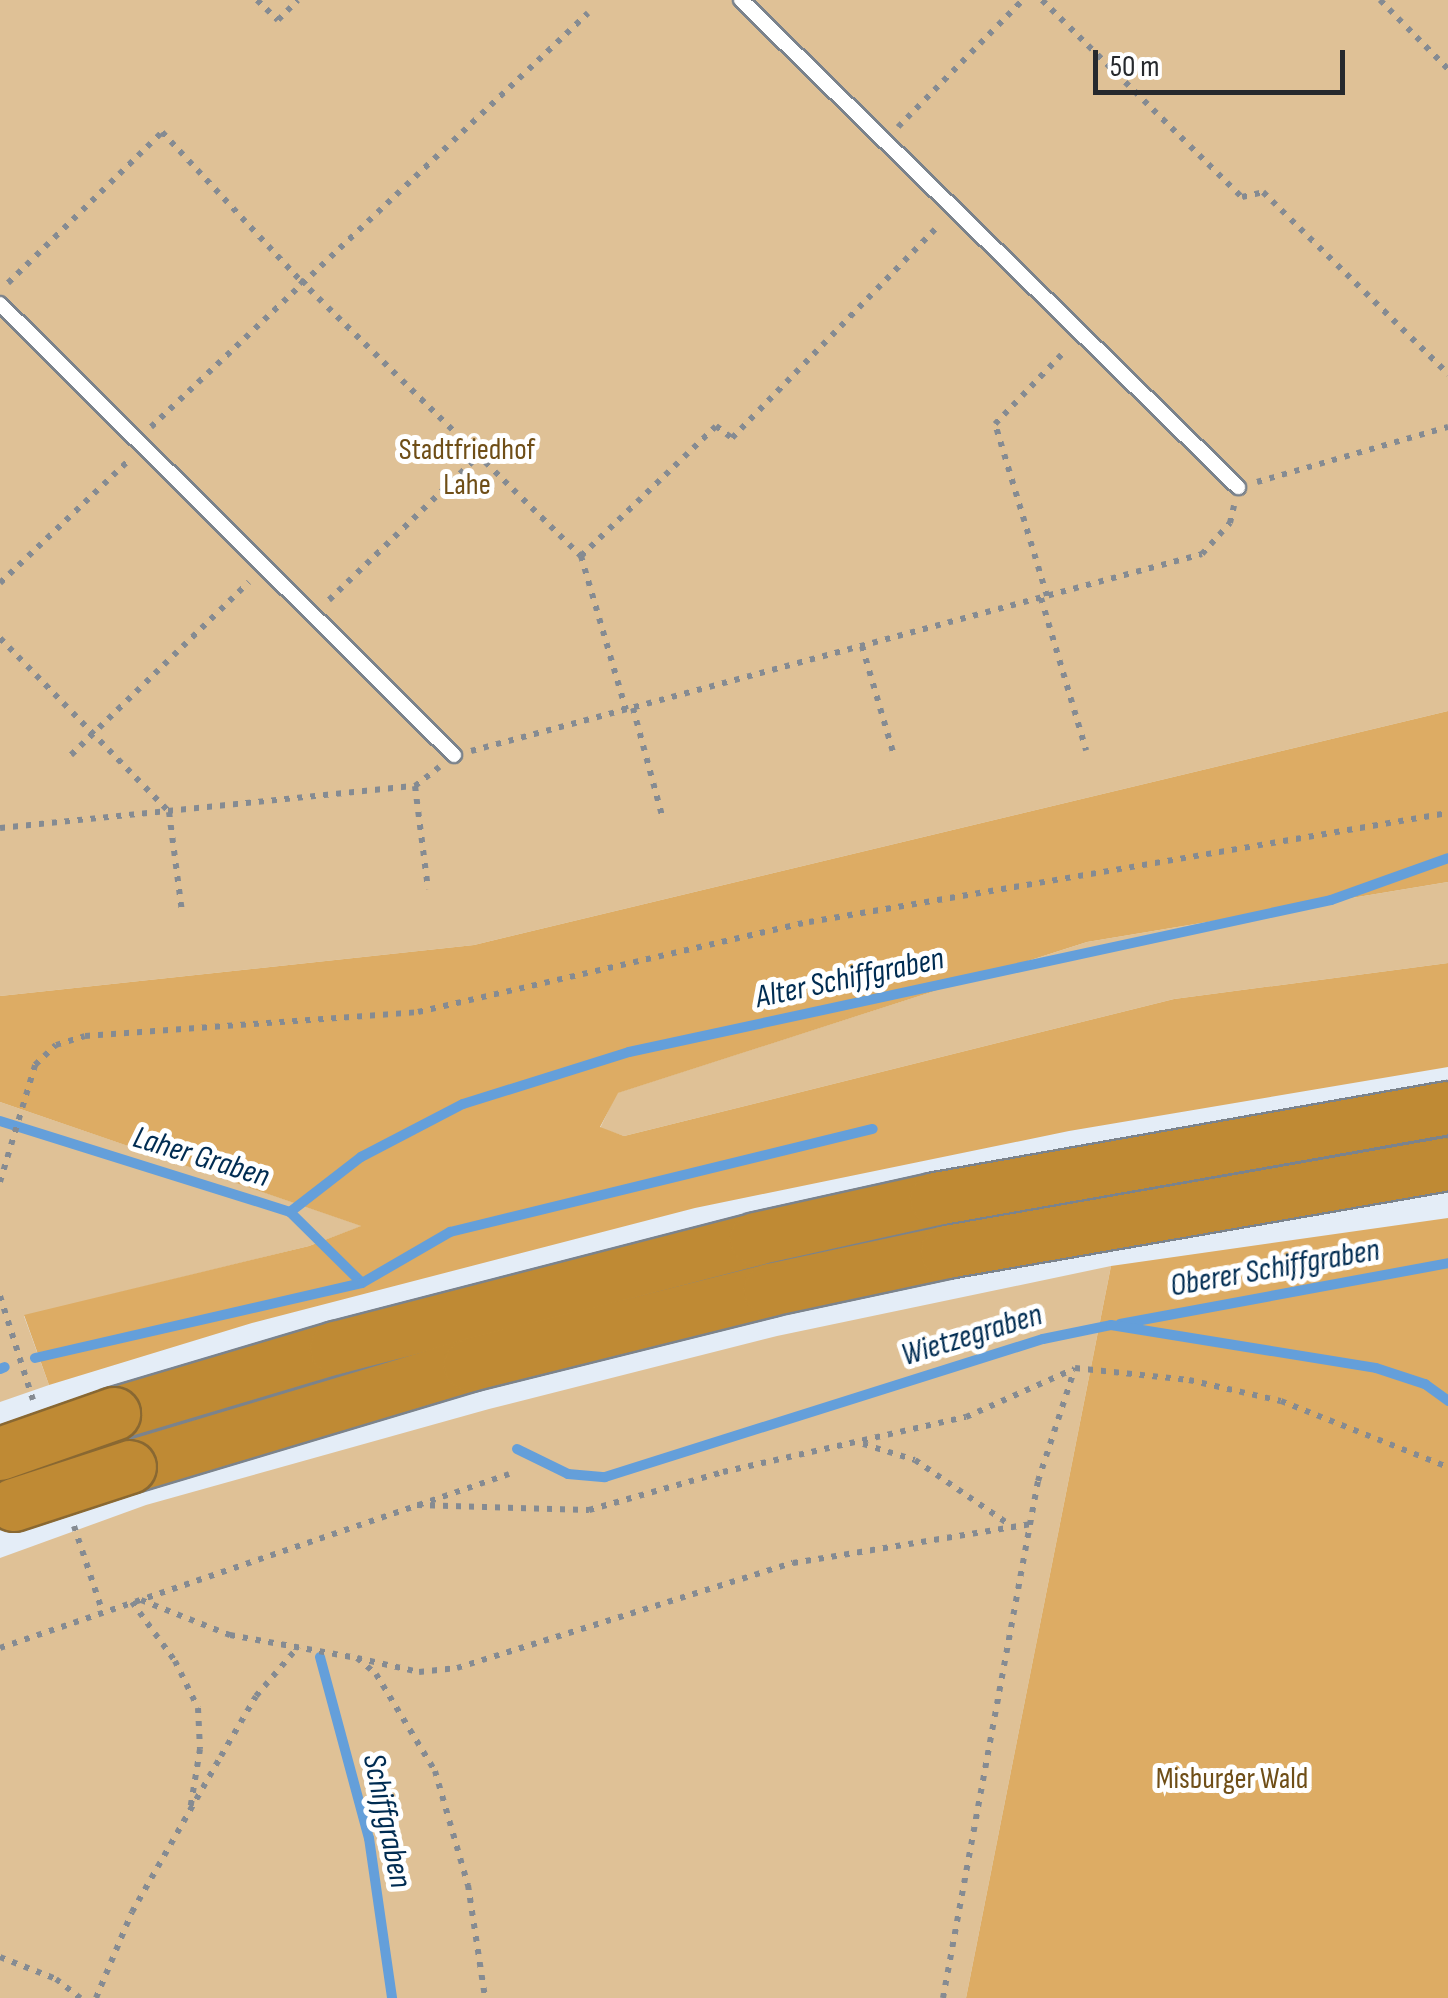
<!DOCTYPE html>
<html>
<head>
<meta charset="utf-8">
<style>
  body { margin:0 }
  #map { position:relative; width:1448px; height:1998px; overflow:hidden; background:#e4edf7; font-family:"Sofia Sans Condensed",sans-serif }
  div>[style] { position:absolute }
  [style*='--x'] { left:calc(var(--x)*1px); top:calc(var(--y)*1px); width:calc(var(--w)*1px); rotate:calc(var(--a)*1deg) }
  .green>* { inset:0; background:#dfc196 }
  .forest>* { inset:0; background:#ddac64 }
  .stream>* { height:10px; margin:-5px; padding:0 5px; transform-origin:5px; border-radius:5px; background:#649fda }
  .path>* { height:6px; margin-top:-3px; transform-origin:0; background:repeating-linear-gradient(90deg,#858b92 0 5px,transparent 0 13px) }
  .roads { filter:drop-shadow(2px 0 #7b838c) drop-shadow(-2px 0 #7b838c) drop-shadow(0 2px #7b838c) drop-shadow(0 -2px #7b838c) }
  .lane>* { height:14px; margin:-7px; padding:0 7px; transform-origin:7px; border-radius:7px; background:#fff }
  .highway>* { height:52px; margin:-26px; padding:0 26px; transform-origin:26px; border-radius:26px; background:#bf8a34 }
  .bridges { filter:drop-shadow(2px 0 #896832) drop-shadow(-2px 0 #896832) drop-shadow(0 2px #896832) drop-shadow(0 -2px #896832) }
  .highway-bridge>* { height:52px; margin:-26px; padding:0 26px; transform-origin:26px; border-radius:26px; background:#bf8a34 }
  span { translate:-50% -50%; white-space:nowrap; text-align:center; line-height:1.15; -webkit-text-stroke:10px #fff; paint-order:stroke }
  .park-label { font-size:30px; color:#6f4e17 }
  .water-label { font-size:32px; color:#002c52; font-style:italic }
  .scale { position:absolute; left:1093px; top:50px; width:252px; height:45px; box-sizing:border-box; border:5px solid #26292d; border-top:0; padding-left:12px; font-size:30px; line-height:35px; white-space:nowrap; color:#26292d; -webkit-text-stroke:8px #fff; paint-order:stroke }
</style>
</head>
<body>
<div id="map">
  <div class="green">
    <div style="clip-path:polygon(0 0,1448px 0,1448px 711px,474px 945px,0 996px)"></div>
    <div style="clip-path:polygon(1448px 882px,1448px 963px,1174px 999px,624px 1136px,600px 1128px,617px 1093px,1087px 942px)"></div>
    <div style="clip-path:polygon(0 1102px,362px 1226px,309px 1246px,24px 1316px,49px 1385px,0 1402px)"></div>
    <div style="clip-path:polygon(1111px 1266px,966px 1998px,0 1998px,0 1558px,146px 1505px,489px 1409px,777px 1336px)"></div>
  </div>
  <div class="forest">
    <div style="clip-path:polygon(1448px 711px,1448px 882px,1087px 942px,618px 1093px,600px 1127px,624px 1136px,1174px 999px,1448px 963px,1448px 1067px,1069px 1131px,695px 1208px,252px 1323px,49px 1385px,24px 1315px,309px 1246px,361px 1226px,0 1102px,0 996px,474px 945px)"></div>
    <div style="clip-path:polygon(1448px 1218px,1448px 1998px,966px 1998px,1111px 1266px)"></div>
  </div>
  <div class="stream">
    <div style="--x:0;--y:1121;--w:304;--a:17.4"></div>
    <div style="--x:290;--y:1212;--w:101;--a:44.6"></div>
    <div style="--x:290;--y:1212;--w:90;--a:-37.8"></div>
    <div style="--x:361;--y:1157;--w:115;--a:-27.5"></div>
    <div style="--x:463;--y:1104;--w:174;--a:-17.4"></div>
    <div style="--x:629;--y:1052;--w:718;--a:-12.22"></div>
    <div style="--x:1331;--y:900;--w:124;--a:-19.7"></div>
    <div style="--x:1120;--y:1324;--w:334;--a:-10.5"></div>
    <div style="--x:35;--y:1358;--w:335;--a:-12.9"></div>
    <div style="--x:362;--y:1283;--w:102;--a:-30.1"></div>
    <div style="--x:450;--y:1232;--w:435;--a:-13.7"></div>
    <div style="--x:0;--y:1369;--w:5;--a:-22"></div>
    <div style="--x:517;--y:1449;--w:57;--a:26.1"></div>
    <div style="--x:568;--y:1474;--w:37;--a:5"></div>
    <div style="--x:605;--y:1477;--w:459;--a:-17.5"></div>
    <div style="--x:1043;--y:1339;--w:69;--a:-11.6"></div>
    <div style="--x:1111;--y:1325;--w:268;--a:9.2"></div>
    <div style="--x:1376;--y:1368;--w:52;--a:18.1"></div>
    <div style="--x:1425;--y:1384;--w:29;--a:36"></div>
    <div style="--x:320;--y:1657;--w:188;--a:74.9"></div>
    <div style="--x:369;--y:1838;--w:162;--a:81.8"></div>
  </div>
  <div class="path">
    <div style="--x:257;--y:0;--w:29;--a:44"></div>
    <div style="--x:278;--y:20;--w:28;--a:-45"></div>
    <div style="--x:1042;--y:0;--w:281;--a:44.6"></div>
    <div style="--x:1242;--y:197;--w:22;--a:-13"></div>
    <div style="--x:1263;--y:192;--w:260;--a:44.5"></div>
    <div style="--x:1380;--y:0;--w:97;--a:45.4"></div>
    <div style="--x:898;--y:127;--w:178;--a:-45.5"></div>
    <div style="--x:8;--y:283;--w:216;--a:-44.4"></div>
    <div style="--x:162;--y:132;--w:202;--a:47"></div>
    <div style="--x:300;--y:280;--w:394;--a:44.5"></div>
    <div style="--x:581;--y:556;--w:160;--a:73.7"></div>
    <div style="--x:151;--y:427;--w:602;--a:-43.45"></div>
    <div style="--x:1257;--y:482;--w:199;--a:-16.1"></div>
    <div style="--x:581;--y:556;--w:187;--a:-43.9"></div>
    <div style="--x:716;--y:426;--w:20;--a:37"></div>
    <div style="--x:732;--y:438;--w:297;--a:-45.8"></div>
    <div style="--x:0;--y:583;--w:177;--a:-43.6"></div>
    <div style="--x:1047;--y:596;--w:180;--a:-106.8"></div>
    <div style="--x:995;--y:424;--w:103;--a:-46.2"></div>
    <div style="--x:1041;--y:598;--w:159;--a:73.5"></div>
    <div style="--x:329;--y:600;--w:209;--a:-44"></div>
    <div style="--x:0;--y:638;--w:243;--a:45.8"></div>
    <div style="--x:169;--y:812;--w:101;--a:82.6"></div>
    <div style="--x:862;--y:646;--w:110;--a:73.7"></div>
    <div style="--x:633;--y:708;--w:115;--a:74.9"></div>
    <div style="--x:471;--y:751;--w:757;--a:-15.08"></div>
    <div style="--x:1202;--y:554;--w:42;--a:-47.9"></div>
    <div style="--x:1230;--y:523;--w:18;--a:-77"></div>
    <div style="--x:71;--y:755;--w:248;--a:-44.2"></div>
    <div style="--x:415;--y:786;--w:104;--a:82.8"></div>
    <div style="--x:0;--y:828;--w:417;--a:-5.8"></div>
    <div style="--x:415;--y:786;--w:31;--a:-38"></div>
    <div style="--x:0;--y:1182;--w:122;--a:-73.3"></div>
    <div style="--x:35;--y:1065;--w:29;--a:-44"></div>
    <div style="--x:56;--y:1045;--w:30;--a:-17"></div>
    <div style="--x:85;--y:1036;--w:334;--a:-4.1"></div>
    <div style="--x:418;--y:1012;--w:401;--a:-13"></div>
    <div style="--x:809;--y:922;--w:648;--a:-9.68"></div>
    <div style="--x:0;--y:1296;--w:109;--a:72.4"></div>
    <div style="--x:863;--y:1444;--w:54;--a:17.1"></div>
    <div style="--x:915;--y:1460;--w:112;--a:34.4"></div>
    <div style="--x:417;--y:1505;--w:172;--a:1.7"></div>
    <div style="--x:589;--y:1510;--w:139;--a:-15.8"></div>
    <div style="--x:723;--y:1472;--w:249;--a:-12.8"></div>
    <div style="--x:966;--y:1417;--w:118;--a:-24"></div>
    <div style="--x:74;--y:1526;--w:89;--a:71.6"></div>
    <div style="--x:141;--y:1600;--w:96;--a:21.5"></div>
    <div style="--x:230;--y:1635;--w:129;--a:10.3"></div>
    <div style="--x:357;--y:1658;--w:25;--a:40"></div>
    <div style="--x:376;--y:1674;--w:114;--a:58.7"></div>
    <div style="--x:435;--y:1771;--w:119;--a:73.9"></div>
    <div style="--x:468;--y:1885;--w:114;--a:81.4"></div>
    <div style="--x:132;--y:1602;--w:73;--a:53.9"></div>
    <div style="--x:175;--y:1661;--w:52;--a:63.9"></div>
    <div style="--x:198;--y:1708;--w:41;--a:87.2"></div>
    <div style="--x:200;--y:1749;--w:62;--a:99.3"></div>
    <div style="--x:0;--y:1648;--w:538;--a:-18.87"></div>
    <div style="--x:357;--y:1658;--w:64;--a:12.7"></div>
    <div style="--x:419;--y:1672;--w:38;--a:-6"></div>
    <div style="--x:457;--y:1668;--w:352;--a:-17.4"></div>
    <div style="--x:793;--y:1563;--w:240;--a:-9.3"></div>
    <div style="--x:0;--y:1957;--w:60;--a:21.4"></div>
    <div style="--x:56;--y:1979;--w:31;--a:38"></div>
    <div style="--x:96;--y:1998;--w:93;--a:-67.3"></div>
    <div style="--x:132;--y:1912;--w:180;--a:-60.3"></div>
    <div style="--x:221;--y:1756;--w:69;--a:-59.7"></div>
    <div style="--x:256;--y:1696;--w:65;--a:-49.4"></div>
    <div style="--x:943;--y:1998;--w:526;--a:-79.59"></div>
    <div style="--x:1038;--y:1481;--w:119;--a:-71.9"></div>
    <div style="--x:1075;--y:1368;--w:115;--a:6"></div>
    <div style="--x:1189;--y:1380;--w:94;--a:12.9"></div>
    <div style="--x:1281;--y:1401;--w:180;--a:21.6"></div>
  </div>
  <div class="roads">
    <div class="lane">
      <div style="--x:741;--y:0;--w:696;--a:44.42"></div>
      <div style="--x:0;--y:304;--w:640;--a:44.81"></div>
    </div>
    <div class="highway">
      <div style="--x:114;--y:1414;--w:232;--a:-16.6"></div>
      <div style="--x:336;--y:1348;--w:434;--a:-14.5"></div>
      <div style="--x:756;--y:1239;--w:184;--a:-12.5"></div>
      <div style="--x:936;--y:1199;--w:520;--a:-10.08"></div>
      <div style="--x:130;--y:1467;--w:355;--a:-16.7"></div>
      <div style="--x:470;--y:1365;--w:309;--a:-14"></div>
      <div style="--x:770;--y:1290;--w:181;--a:-12.1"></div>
      <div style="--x:947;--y:1252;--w:509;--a:-9.96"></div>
    </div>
  </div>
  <div class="bridges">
    <div class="highway-bridge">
      <div style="--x:0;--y:1454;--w:121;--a:-19.3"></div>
      <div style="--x:14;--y:1505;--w:122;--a:-18.1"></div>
    </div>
  </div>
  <div class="park-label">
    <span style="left:467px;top:467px">Stadtfriedhof<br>Lahe</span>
    <span style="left:1232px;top:1779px">Misburger Wald</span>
  </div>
  <div class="water-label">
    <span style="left:850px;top:979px;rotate:-12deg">Alter Schiffgraben</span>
    <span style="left:201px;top:1158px;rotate:17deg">Laher Graben</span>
    <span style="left:1275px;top:1269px;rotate:-10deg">Oberer Schiffgraben</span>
    <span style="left:972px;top:1336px;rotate:-17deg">Wietzegraben</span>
    <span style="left:386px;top:1821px;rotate:78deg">Schiffgraben</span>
  </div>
  <div class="scale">50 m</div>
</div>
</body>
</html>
